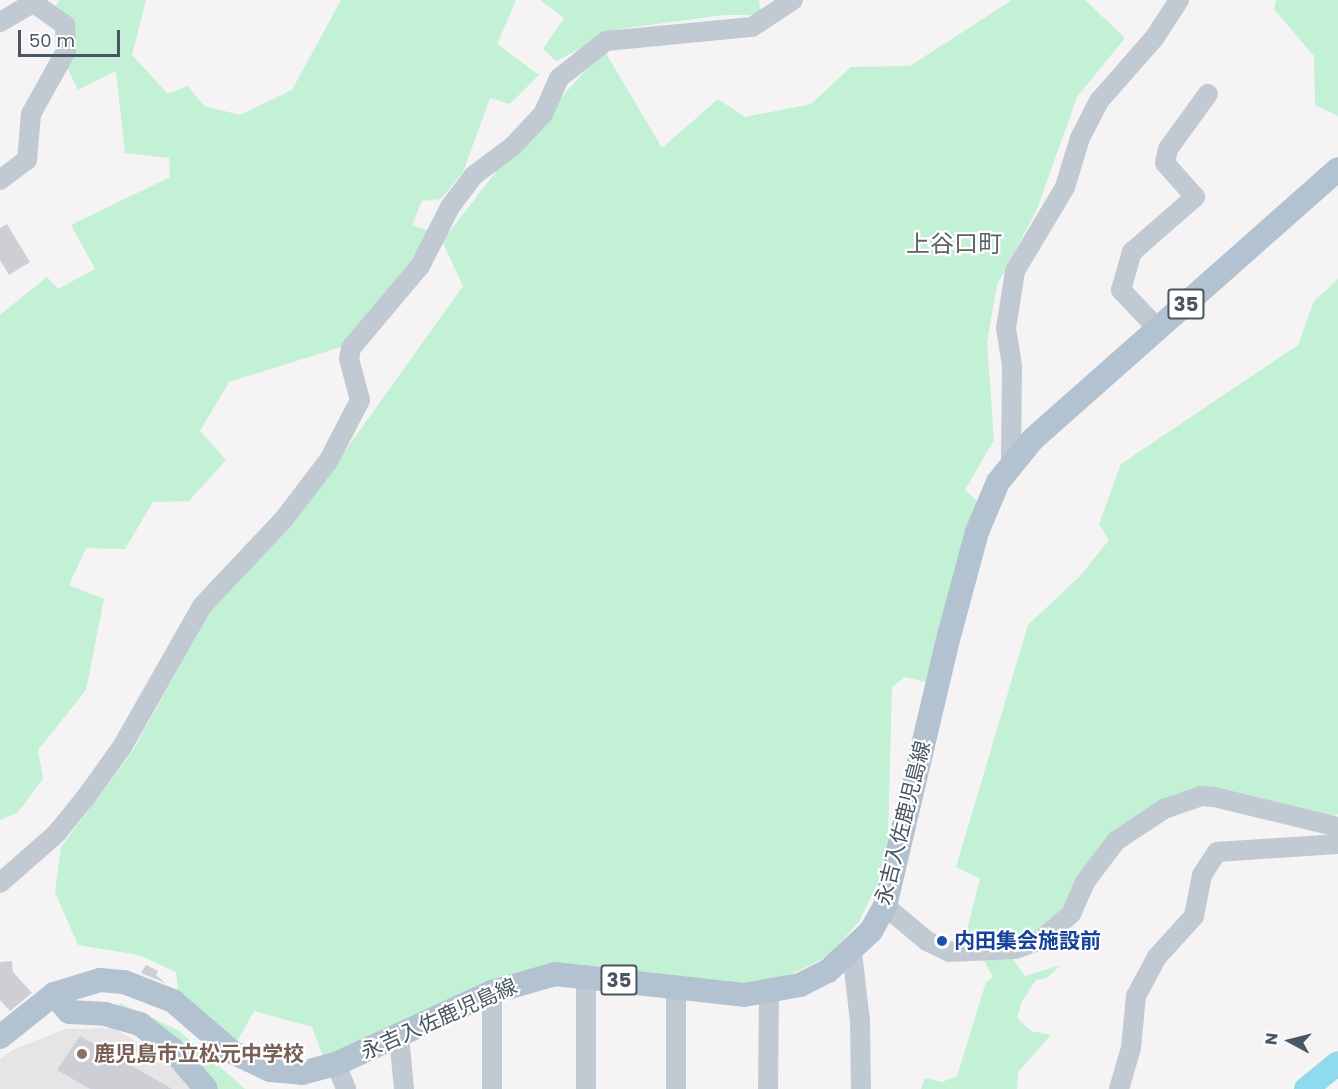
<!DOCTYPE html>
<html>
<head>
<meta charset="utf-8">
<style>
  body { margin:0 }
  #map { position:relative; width:1338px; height:1089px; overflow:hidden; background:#f5f3f3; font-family:Poppins,"Noto Sans JP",sans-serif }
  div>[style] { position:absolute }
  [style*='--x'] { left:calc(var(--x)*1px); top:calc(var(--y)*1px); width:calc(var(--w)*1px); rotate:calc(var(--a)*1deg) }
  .education>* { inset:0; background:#e6e4e5 }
  .green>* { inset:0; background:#c3f1d5 }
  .river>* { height:24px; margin:-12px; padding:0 12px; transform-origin:12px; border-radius:12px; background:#90daee }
  .building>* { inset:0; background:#cdcfd5 }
  .minor>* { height:20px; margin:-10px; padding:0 10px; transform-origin:10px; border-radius:10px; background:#c1cad2 }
  .major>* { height:24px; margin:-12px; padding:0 12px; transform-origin:12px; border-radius:12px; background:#b3c2d1 }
  .dots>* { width:16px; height:16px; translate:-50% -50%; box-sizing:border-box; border:3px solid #fff; border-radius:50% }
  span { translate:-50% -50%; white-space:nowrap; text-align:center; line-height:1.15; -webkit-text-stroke:4.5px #fff; paint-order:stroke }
  .shield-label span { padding:2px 4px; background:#fff; border:2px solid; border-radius:4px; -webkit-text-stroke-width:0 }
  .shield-label { font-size:20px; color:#4a5661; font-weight:700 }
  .street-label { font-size:21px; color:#4a5661 }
  .transit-label { font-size:21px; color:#164399; font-weight:700 }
  .left { translate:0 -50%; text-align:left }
  .education-label { font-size:21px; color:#785e54; font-weight:700 }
  .quarter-label { font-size:24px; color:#5f6368 }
  .north { position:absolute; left:1260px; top:1011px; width:60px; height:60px; -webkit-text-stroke:4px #fff; paint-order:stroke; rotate:277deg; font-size:16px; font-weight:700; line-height:24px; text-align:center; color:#4a5661 }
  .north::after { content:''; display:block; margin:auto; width:21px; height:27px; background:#4a5661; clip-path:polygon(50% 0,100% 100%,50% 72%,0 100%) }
  .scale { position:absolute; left:18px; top:30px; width:102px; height:27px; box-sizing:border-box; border:3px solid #4a5661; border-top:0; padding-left:8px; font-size:18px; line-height:21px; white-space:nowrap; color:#4a5661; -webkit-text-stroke:4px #fff; paint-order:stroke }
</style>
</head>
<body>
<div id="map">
  <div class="education">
    <div style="clip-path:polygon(114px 1028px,168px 1061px,191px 1089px,0 1089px,0 1059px,14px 1049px,66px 1029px)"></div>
  </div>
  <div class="green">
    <div style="clip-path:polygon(59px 0,146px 0,132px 55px,168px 94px,188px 86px,204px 106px,240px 115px,292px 90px,341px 0,516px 0,497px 44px,539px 75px,510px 104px,490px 98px,463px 172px,441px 199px,422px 201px,412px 225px,432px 232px,412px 269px,344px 346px,229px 382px,200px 431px,226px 460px,189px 501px,153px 502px,125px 549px,86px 548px,69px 585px,104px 599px,86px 690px,38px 750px,43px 779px,18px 812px,0 820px,0 315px,47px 277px,58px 289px,95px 269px,71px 225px,170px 177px,169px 158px,125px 153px,116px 71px,78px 90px,65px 63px,55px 8px)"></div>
    <div style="clip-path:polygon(540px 0,759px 0,761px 15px,723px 15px,620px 29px,556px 61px,543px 49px,564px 18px)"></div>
    <div style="clip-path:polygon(1012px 0,1085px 0,1125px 38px,1077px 97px,1037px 209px,997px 285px,987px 342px,994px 440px,965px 490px,977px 501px,929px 683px,905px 677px,892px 687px,888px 836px,895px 846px,859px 922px,828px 956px,782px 979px,742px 987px,558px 966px,323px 1057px,312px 1027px,254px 1011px,234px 1047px,180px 1007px,176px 972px,139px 955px,78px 945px,55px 892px,61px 847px,132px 752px,222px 590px,289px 529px,463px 286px,442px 241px,506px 159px,604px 50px,662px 148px,718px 99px,745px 117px,811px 104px,851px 67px,910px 66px)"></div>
    <div style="clip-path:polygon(1276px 0,1338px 0,1338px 116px,1315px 105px,1314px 56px,1274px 9px)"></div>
    <div style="clip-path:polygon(1338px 279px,1338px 814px,1331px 817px,1215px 790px,1131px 820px,1065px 911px,1037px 936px,1014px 943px,963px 946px,980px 879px,956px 867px,1028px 625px,1080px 576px,1109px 540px,1099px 524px,1121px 464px,1298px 345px,1314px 301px)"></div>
    <div style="clip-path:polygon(1008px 953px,1025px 976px,1061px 965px,1047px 978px,1036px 980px,1022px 1001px,1017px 1018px,1031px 1031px,1051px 1035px,1018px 1072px,1017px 1089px,921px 1089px,925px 1078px,942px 1082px,957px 1076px,986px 982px,993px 977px,982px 957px)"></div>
    <div style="clip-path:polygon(120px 1003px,178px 1030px,245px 1089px,214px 1089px,119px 1008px)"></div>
  </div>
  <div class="river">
    <div style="--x:1306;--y:1089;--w:41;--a:-39.1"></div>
  </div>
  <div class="building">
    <div style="clip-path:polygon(7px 224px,30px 262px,9px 275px,0 260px,0 228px)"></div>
    <div style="clip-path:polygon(12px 961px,13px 972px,32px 993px,10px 1011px,0 1000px,0 962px)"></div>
    <div style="clip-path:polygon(146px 965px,158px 971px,156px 975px,165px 983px,141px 973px)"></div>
    <div style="clip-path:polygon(80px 1036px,172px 1089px,90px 1089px,57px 1070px)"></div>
  </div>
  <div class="minor">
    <div style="--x:0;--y:22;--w:44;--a:-30.1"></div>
    <div style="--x:0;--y:180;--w:34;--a:-37"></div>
    <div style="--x:27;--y:160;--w:46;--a:-85"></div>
    <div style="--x:31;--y:114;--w:72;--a:-60.9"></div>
    <div style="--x:66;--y:51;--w:26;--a:-92"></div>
    <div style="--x:65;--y:25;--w:35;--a:-145"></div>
    <div style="--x:1158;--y:329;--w:54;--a:-133.5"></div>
    <div style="--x:1121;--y:290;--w:40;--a:-74"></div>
    <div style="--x:1132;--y:252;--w:84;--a:-41.1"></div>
    <div style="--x:1195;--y:197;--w:45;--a:-131.4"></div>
    <div style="--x:1165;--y:163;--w:14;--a:-78"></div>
    <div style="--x:1168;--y:149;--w:68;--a:-54"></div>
    <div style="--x:1011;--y:462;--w:96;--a:-89.4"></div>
    <div style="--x:1012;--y:366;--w:38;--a:-99"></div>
    <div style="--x:1006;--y:328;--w:58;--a:-81"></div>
    <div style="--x:1015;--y:271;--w:98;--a:-59.2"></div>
    <div style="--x:1065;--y:187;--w:51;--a:-73"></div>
    <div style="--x:1080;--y:138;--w:42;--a:-62.8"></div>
    <div style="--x:1099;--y:101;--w:85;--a:-48.8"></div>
    <div style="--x:1155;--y:37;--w:44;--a:-57"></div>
    <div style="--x:0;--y:883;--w:74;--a:-41.2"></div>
    <div style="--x:56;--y:834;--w:48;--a:-51"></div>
    <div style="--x:86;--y:797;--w:62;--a:-54.2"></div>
    <div style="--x:122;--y:747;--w:162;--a:-60.4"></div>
    <div style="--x:202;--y:606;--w:120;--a:-46.7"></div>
    <div style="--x:284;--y:519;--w:74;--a:-52.7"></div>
    <div style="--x:329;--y:460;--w:68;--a:-62.7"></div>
    <div style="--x:360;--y:400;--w:42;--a:-105"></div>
    <div style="--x:349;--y:359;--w:11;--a:-80"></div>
    <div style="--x:351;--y:348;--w:107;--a:-49.9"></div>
    <div style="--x:420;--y:266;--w:66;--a:-63"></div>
    <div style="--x:450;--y:207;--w:39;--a:-53"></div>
    <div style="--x:473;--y:176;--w:50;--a:-36.9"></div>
    <div style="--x:513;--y:146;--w:44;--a:-46.8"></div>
    <div style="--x:543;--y:114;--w:39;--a:-66"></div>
    <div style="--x:559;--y:78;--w:60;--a:-38.2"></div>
    <div style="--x:606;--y:41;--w:147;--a:-5.5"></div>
    <div style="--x:752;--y:27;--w:49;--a:-33.4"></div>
    <div style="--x:885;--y:906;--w:55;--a:39.8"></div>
    <div style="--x:927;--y:941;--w:25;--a:26"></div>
    <div style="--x:950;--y:952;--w:65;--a:-2.6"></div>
    <div style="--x:1015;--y:949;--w:28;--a:-19"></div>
    <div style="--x:1041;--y:940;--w:40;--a:-41"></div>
    <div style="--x:1071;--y:914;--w:35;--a:-66"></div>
    <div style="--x:1085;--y:882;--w:51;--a:-52.9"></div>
    <div style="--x:1116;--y:841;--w:58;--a:-33.7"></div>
    <div style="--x:1164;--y:809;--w:39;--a:-19"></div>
    <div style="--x:1201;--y:796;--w:13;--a:4"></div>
    <div style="--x:1214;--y:797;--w:128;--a:13.6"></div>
    <div style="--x:852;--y:952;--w:69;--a:83.4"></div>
    <div style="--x:860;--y:1021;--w:68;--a:89.2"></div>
    <div style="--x:586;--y:975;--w:114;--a:90"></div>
    <div style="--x:676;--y:990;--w:99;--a:90"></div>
    <div style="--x:399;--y:1036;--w:53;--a:84.6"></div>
    <div style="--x:336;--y:1064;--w:27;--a:68"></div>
    <div style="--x:492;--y:1089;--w:97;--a:-90"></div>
    <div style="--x:768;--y:1089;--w:96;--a:-89.4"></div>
    <div style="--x:1119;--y:1089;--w:43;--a:-73.7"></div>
    <div style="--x:1131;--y:1048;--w:52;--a:-84.5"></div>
    <div style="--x:1136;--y:996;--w:44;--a:-61.7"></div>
    <div style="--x:1157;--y:957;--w:55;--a:-47.9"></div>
    <div style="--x:1194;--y:916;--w:42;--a:-79"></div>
    <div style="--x:1202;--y:875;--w:27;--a:-57"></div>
    <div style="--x:1217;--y:852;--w:121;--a:-3.8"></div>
  </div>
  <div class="major">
    <div style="--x:54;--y:994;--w:23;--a:50"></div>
    <div style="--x:69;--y:1012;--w:36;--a:3"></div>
    <div style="--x:105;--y:1014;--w:36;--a:16"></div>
    <div style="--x:140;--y:1024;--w:41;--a:38"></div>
    <div style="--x:172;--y:1049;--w:52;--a:49.6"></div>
    <div style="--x:0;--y:1037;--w:69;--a:-38.5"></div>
    <div style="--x:54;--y:994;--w:48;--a:-16.9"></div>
    <div style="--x:100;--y:980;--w:24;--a:5"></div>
    <div style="--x:124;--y:982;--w:53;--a:21.2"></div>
    <div style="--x:173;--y:1001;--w:78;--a:40.8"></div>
    <div style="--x:232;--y:1052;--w:42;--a:25.3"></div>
    <div style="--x:270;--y:1070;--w:32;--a:5"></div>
    <div style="--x:302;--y:1073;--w:35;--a:-15"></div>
    <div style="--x:336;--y:1064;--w:172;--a:-24.8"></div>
    <div style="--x:492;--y:992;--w:66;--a:-15.9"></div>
    <div style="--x:555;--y:974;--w:190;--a:6.3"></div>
    <div style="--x:744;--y:995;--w:57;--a:-10.1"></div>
    <div style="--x:800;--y:985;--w:31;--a:-27"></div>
    <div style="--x:828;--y:971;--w:59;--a:-42.9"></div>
    <div style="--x:871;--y:931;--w:29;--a:-61"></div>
    <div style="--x:885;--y:906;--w:282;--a:-76.7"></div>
    <div style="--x:950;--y:632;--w:104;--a:-74.9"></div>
    <div style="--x:977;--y:532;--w:54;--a:-67.2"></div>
    <div style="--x:998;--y:482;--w:55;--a:-50.9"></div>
    <div style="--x:1033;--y:439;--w:407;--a:-41.5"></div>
  </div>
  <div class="dots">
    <div style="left:942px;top:941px;background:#1a4fb4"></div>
    <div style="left:82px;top:1054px;background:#8d6e63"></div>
  </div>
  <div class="shield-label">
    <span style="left:1186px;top:304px">35</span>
    <span style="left:619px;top:980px">35</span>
  </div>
  <div class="street-label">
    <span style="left:903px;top:823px;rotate:-76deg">永吉入佐鹿児島線</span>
    <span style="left:439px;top:1019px;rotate:-24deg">永吉入佐鹿児島線</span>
  </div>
  <div class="transit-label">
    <span class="left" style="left:954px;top:941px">内田集会施設前</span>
  </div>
  <div class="education-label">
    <span class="left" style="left:94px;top:1054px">鹿児島市立松元中学校</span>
  </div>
  <div class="quarter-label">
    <span style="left:954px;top:244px">上谷口町</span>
  </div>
  <div class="north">N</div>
  <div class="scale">50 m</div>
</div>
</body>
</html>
